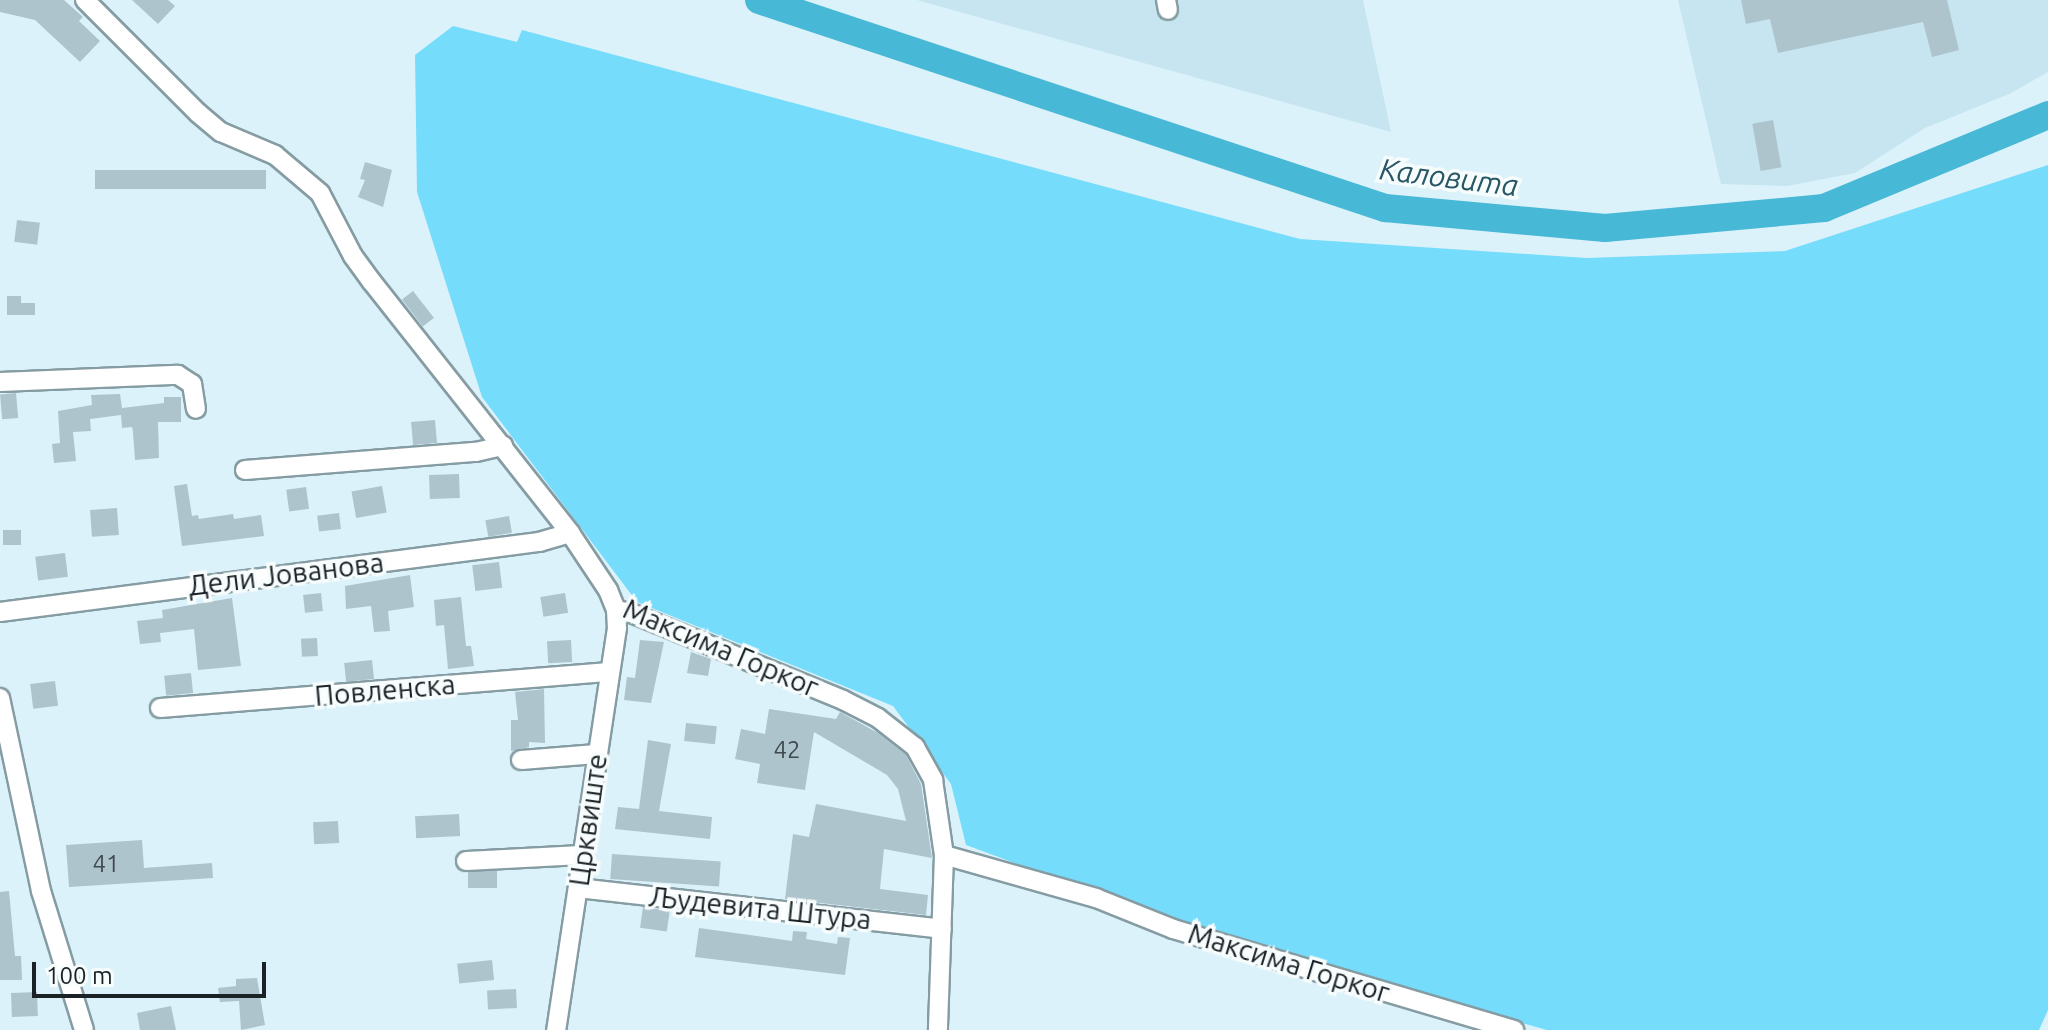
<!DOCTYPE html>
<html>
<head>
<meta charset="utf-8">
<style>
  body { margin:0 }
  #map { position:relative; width:2048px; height:1030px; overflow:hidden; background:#dbf2fa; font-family:Ubuntu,sans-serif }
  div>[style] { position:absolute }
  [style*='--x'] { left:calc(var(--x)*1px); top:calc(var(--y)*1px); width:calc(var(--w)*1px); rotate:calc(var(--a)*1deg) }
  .built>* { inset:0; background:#c6e5f0 }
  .green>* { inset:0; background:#76dcfb }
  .river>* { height:28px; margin:-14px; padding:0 14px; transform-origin:14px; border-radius:14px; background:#48b8d7 }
  .building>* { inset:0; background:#aec4cc; transform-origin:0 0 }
  .roads { filter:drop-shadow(2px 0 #869ca3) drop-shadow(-2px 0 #869ca3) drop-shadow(0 2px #869ca3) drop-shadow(0 -2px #869ca3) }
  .minor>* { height:18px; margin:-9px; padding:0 9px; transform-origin:9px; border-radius:9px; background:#fff }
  span { translate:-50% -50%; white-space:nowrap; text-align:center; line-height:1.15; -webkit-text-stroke:7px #f7fcfd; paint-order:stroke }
  .number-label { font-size:24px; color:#3f4a4f }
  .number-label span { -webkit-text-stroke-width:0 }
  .street-label { font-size:28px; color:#1a2225 }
  .water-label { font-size:30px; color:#285765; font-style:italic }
  .scale { position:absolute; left:32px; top:962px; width:234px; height:36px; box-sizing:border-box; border:4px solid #1a2225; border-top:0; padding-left:10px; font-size:24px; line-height:28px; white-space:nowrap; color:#1a2225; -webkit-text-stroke:6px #f7fcfd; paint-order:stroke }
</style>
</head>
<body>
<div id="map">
  <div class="built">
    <div style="clip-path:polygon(917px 0,1363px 0,1391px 132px)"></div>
    <div style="clip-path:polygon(1678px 0,2048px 0,2048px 72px,2009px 94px,1925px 128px,1855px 173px,1787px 186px,1721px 184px)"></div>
  </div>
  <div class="green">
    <div style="clip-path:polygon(453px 26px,517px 42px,522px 30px,1300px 239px,1587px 258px,1785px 251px,2048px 165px,2048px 1010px,2039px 1030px,1547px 1030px,1193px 929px,966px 845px,951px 784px,893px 706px,637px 602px,482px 397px,417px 192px,415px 55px)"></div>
  </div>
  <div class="river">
    <div style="--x:759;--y:0;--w:660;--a:18.38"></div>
    <div style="--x:1385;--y:208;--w:221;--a:5.2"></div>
    <div style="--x:1605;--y:228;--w:220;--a:-5.2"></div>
    <div style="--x:1824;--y:208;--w:243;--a:-22.5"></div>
  </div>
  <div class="building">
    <div style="clip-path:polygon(0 0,64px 0,83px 17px,79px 21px,100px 41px,80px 62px,35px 20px,0 12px)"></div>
    <div style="clip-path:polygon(132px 0,168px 0,175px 6px,158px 24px)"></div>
    <div style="clip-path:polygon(1741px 0,1947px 0,1959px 50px,1932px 57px,1923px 22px,1778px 53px,1770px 19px,1746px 24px)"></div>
    <div style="left:1773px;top:120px;width:48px;height:21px;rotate:80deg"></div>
    <div style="clip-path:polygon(365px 162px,392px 170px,383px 207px,358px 197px,365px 180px,360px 179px)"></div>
    <div style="left:266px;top:170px;width:19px;height:171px;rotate:90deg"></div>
    <div style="left:17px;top:220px;width:23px;height:22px;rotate:7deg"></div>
    <div style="left:413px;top:291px;width:34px;height:14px;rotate:52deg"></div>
    <div style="clip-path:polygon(7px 296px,21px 296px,21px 303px,35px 303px,35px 315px,7px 315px)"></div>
    <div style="left:16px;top:393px;width:25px;height:16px;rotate:85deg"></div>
    <div style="clip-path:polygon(120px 394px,122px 408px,164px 403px,164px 397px,181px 397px,181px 422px,158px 422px,159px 458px,135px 460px,133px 432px,132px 427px,122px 428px,121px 415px,90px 419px,91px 431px,73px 432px,76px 461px,54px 463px,52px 444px,60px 443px,58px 411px,92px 405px,91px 395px)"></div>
    <div style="left:435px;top:420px;width:23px;height:24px;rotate:85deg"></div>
    <div style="left:459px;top:474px;width:24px;height:30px;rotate:88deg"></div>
    <div style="clip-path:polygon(187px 484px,192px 516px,198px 515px,199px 519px,233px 514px,234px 519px,261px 515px,264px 536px,182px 546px,174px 486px)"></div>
    <div style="left:382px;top:486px;width:27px;height:31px;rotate:80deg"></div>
    <div style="left:306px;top:487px;width:22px;height:20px;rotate:82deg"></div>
    <div style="left:117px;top:508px;width:27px;height:27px;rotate:86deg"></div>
    <div style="left:339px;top:513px;width:16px;height:22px;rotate:83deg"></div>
    <div style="left:509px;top:516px;width:17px;height:24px;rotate:80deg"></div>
    <div style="left:3px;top:530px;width:18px;height:15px"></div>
    <div style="left:65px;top:553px;width:24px;height:30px;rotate:83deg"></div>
    <div style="left:499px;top:562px;width:26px;height:27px;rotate:83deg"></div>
    <div style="clip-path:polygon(410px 575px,414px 607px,388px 611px,390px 631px,374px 632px,371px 606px,346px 609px,345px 586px)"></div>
    <div style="left:321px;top:593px;width:18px;height:18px;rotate:84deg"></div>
    <div style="left:565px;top:593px;width:20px;height:25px;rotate:81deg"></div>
    <div style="clip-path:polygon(461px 597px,466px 646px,471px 646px,474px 666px,448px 669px,444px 625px,436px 626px,434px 600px)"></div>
    <div style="clip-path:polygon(232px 598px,241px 666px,198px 670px,194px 629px,160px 633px,161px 642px,140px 644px,137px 621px,163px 618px,162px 610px)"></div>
    <div style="left:317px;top:638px;width:18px;height:16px;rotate:87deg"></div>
    <div style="left:571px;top:640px;width:22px;height:24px;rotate:87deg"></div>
    <div style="clip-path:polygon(640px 640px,664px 642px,651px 703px,624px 700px,627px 677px,635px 678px)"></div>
    <div style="clip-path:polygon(691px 652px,711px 659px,708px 676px,687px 673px)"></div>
    <div style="left:372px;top:660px;width:19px;height:28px;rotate:84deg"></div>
    <div style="left:191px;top:673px;width:20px;height:27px;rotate:84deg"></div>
    <div style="left:55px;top:681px;width:25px;height:25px;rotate:83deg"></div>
    <div style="clip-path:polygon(544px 689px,545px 743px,529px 742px,529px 747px,511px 751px,511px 720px,518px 720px,515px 692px)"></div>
    <div style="clip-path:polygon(769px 709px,836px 719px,840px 712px,878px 733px,906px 755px,921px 784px,932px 858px,884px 849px,880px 889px,928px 895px,926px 915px,785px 899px,793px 834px,809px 837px,816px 804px,906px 821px,898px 789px,887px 775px,814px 732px,805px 790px,757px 783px,760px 764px,735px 759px,741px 729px,765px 734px)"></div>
    <div style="left:686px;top:723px;width:31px;height:18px;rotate:6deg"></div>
    <div style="clip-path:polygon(648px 740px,671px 744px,659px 811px,712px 817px,710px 839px,615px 829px,618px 807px,639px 809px)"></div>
    <div style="left:459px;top:814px;width:22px;height:44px;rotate:87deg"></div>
    <div style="left:338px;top:821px;width:22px;height:25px;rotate:87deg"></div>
    <div style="clip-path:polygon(142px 840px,144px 868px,212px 863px,213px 878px,69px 887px,66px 845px)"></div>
    <div style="left:612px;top:854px;width:109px;height:25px;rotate:4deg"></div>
    <div style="left:497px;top:871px;width:17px;height:29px;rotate:90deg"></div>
    <div style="clip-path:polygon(9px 891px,15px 956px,21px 956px,22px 980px,0 980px,0 892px)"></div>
    <div style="left:643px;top:907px;width:27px;height:21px;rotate:8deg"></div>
    <div style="clip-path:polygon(699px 928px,792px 941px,793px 931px,807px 932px,806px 939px,837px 944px,838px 937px,850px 938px,845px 975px,695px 957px)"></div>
    <div style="left:492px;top:960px;width:20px;height:35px;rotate:84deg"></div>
    <div style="clip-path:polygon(257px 978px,265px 1025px,241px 1030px,239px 1001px,220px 1002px,218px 988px,236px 986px,236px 979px)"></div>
    <div style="left:516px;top:989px;width:19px;height:29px;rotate:87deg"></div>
    <div style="left:37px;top:992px;width:24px;height:26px;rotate:88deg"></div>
    <div style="clip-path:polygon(171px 1006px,176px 1030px,140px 1030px,137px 1013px)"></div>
  </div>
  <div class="roads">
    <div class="minor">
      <div style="--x:85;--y:0;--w:160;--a:45"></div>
      <div style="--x:198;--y:113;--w:30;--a:40"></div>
      <div style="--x:221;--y:132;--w:59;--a:23.1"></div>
      <div style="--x:275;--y:155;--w:59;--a:40.2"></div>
      <div style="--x:320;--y:193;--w:71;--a:62.4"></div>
      <div style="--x:353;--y:256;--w:32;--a:54"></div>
      <div style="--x:372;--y:282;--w:320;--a:51.7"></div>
      <div style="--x:570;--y:533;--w:69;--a:56.3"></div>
      <div style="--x:608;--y:590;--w:22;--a:68"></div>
      <div style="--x:616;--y:610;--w:18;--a:87"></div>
      <div style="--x:617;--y:628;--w:407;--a:98.6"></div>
      <div style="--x:1166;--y:0;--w:10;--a:79"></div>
      <div style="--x:0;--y:382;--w:178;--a:-2.3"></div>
      <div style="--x:178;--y:375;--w:17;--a:33"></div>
      <div style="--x:192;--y:384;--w:25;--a:81"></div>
      <div style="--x:245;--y:470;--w:232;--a:-4.5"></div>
      <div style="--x:476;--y:452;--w:28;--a:-13"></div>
      <div style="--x:616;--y:610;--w:15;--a:11"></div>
      <div style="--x:631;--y:613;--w:229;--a:22.3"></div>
      <div style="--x:843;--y:700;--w:39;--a:27"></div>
      <div style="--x:878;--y:718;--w:47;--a:38.1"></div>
      <div style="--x:915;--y:747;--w:38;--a:61"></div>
      <div style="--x:933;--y:780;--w:76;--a:81.7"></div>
      <div style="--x:944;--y:855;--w:175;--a:92"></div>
      <div style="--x:0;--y:612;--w:544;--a:-7.4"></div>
      <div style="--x:539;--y:542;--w:32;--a:-16"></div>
      <div style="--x:0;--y:698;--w:197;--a:78"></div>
      <div style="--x:41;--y:891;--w:145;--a:72.8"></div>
      <div style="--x:160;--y:708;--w:451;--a:-4.6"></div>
      <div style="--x:521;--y:760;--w:76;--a:-4.5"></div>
      <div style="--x:944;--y:855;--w:158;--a:15.8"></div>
      <div style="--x:1096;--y:898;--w:83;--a:21.9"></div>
      <div style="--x:1173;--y:929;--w:356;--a:16.5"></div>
      <div style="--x:466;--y:861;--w:116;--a:-3"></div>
      <div style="--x:578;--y:888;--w:366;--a:6.4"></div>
    </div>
  </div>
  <div class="number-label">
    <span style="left:787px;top:750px">42</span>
    <span style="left:106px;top:864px">41</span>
  </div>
  <div class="street-label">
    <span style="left:286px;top:574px;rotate:-7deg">Дели Јованова</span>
    <span style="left:721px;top:648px;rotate:23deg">Максима Горког</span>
    <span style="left:385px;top:690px;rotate:-5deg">Повленска</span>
    <span style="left:588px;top:820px;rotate:-82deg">Црквиште</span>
    <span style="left:760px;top:908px;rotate:6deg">Људевита Штура</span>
    <span style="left:1289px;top:963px;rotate:17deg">Максима Горког</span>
  </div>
  <div class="water-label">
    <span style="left:1449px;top:177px;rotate:7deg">Каловита</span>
  </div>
  <div class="scale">100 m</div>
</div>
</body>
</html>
